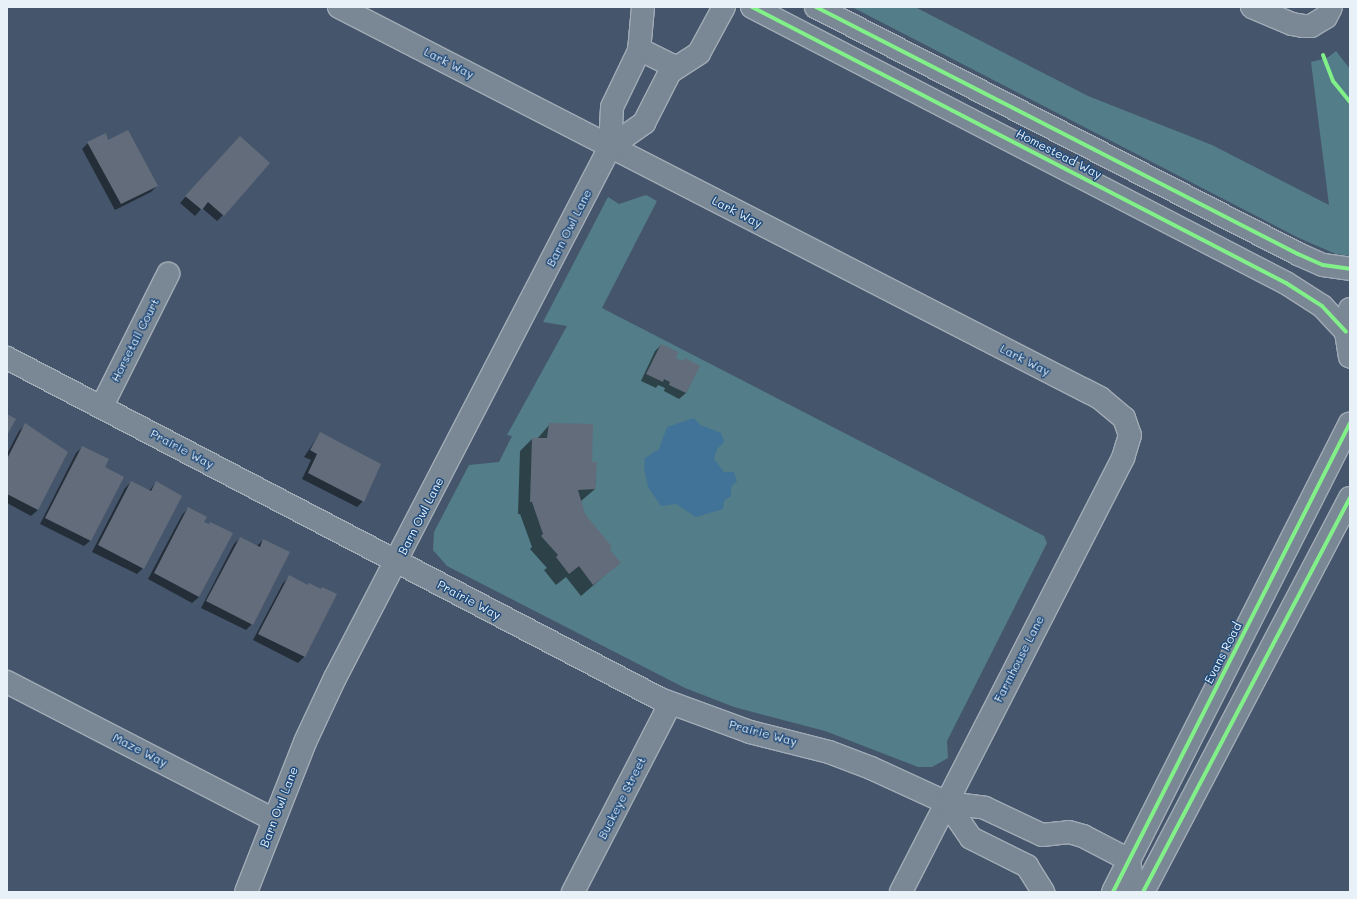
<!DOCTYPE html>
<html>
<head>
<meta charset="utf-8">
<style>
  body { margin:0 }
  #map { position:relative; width:1357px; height:899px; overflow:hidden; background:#45566c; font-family:Mali,sans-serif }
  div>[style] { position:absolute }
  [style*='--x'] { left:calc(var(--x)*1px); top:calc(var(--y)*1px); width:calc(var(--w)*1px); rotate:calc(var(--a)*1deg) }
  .green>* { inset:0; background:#537d88 }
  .water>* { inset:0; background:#407397 }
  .shadow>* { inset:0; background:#0007 }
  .building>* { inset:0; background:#636c7b }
  .roads { filter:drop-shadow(1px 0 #a1abb6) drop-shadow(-1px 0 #a1abb6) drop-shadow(0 1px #a1abb6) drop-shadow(0 -1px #a1abb6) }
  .minor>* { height:22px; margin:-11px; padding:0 11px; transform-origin:11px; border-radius:11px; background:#7a8794 }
  .tertiary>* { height:22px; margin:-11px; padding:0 11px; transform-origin:11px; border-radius:11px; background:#7a8794 }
  .cycleway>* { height:4px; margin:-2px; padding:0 2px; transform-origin:2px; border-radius:2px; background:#82f089 }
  span { translate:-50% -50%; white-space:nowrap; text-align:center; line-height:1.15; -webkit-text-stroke:3px #1f4a7a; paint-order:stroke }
  .street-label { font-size:12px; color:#e8f1f8 }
  .frame { position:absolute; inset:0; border:8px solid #e8f1f8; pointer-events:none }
</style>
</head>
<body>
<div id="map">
  <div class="green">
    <div style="clip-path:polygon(852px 7px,915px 7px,1088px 96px,1212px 145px,1329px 205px,1311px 62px,1327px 58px,1336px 51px,1350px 69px,1350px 256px,1336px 254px,1299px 238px)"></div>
    <div style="clip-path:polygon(646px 195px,657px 201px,602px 308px,1044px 536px,1047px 543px,947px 741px,948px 758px,932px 767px,918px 767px,825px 731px,734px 707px,685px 688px,447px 566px,433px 550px,434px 532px,469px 465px,499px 462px,512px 436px,507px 435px,567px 326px,543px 322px,608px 197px,619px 204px)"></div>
  </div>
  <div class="water">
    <div style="clip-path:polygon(694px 418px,700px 425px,721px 433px,724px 442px,717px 449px,714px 459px,724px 472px,734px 472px,737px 481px,731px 487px,731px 496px,724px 501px,723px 509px,696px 517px,676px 504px,661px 506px,648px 487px,644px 468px,645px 458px,659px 449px,667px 427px)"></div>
  </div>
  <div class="shadow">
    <div style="clip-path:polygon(108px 141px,157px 186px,151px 192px,115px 210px,82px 149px,88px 143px)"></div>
    <div style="clip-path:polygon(234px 143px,223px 215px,217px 221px,202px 208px,195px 216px,180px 203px)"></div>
    <div style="clip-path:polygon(661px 345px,674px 358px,682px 362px,685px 359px,699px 366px,686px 393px,679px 399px,664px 391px,665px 388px,658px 385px,656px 388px,641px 381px,655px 351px)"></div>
    <div style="clip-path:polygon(550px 424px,590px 463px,596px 463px,595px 489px,581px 501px,584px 514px,619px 563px,581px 596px,566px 577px,556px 585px,544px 570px,547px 568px,530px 549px,532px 547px,520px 514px,518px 514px,520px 451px,532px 439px,537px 439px)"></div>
    <div style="clip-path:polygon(25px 425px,38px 510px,31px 516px,7px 503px,7px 454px,19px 431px)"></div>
    <div style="clip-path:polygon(320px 433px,363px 501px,357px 507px,302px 479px,311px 460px,304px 457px)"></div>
    <div style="clip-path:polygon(82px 447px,103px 468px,91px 540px,84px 546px,40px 524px,76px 453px)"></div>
    <div style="clip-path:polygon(131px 482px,149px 491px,156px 482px,143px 568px,137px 574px,92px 552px,125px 488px)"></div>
    <div style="clip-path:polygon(188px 508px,203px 522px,208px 525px,210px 523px,199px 597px,192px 603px,148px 579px,182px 515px)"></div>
    <div style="clip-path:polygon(240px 538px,257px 546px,263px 540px,252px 624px,246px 630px,201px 608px,234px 544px)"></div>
    <div style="clip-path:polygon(289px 577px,308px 586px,336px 595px,304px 657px,298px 663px,253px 640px,283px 583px)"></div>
  </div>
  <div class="building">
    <div style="clip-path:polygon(128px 130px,158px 186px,121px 204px,87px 142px,106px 133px,108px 140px)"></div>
    <div style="clip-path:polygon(240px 136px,270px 163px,224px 216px,208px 202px,202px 210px,185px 196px)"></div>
    <div style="clip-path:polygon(661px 344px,678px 352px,676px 358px,683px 361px,685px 358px,700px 366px,686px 393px,669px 385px,670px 382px,664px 379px,663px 382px,646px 374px)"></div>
    <div style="clip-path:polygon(7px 414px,16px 419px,7px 435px)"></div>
    <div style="clip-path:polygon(25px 423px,68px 452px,38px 510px,7px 494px,7px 459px)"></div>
    <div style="clip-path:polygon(549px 423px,593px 424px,592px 462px,597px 462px,595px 489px,578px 490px,585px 514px,612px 547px,610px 550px,621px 563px,593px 585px,579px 566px,569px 574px,556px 557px,558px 555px,541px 536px,543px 534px,532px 502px,530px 502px,532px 438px,547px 438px)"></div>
    <div style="clip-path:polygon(320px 432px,381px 464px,364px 502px,308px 473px,317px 454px,310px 450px)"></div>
    <div style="clip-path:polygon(82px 446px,109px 459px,105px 467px,124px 477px,91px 541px,45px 518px)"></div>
    <div style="clip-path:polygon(131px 481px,151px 491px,156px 481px,182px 496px,144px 569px,98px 545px)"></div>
    <div style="clip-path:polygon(188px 507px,207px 517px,204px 522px,209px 524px,210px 522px,233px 533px,199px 597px,154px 573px)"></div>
    <div style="clip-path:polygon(240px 537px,260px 547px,263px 539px,290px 552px,253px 625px,206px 601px)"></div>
    <div style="clip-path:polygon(289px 575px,308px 585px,309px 583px,321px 589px,322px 587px,337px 594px,305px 657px,258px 634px)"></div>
  </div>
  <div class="roads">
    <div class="minor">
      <div style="--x:339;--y:7;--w:856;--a:27.19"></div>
      <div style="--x:1100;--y:398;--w:31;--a:40"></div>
      <div style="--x:1124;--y:418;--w:18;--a:71"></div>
      <div style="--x:1130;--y:435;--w:24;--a:107"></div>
      <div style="--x:1123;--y:458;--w:487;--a:117.1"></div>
      <div style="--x:1252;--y:7;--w:43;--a:23"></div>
      <div style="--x:1292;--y:24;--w:11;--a:10"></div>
      <div style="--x:1303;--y:26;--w:8;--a:0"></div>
      <div style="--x:1311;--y:26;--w:17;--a:-31"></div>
      <div style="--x:1326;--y:17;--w:11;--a:-63"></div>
      <div style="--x:639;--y:49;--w:40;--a:26.6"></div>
      <div style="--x:610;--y:147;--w:42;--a:-35.2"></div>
      <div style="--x:644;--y:123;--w:57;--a:-63"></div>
      <div style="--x:670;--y:72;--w:35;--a:-33"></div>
      <div style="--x:699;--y:53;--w:52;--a:-61.5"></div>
      <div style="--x:7;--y:358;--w:737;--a:27.57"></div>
      <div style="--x:660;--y:699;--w:96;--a:20.1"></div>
      <div style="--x:750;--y:732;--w:81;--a:14.2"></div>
      <div style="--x:829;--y:752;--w:45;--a:20.9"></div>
      <div style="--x:871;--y:768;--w:84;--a:24.7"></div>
      <div style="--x:947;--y:803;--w:38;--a:7"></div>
      <div style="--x:985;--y:808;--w:63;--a:25.3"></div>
      <div style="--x:1042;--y:835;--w:27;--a:-6"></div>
      <div style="--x:1069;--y:832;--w:15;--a:16"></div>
      <div style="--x:1083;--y:836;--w:52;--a:27.6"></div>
      <div style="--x:1129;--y:860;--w:32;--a:81"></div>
      <div style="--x:102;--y:406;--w:148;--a:-63.4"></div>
      <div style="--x:7;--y:682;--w:299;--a:27.3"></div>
      <div style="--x:947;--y:803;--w:42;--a:55.6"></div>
      <div style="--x:971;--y:838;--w:63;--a:26.6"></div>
      <div style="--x:1027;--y:866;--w:31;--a:58"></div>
      <div style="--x:246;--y:892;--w:161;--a:-68.5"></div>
      <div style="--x:305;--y:742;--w:71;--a:-64.9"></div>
      <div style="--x:335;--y:678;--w:598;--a:-62.62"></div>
      <div style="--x:610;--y:147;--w:40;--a:-87.1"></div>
      <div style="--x:612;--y:107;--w:62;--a:-64.3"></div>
      <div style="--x:639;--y:51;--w:44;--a:-84.8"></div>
      <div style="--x:573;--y:892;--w:212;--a:-62.7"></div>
    </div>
    <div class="tertiary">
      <div style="--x:752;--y:7;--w:601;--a:27.33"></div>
      <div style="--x:1286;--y:283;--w:43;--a:32.6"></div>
      <div style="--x:1322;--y:306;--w:35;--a:47"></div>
      <div style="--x:816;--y:7;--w:542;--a:27.13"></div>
      <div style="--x:1298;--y:254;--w:27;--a:24"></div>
      <div style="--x:1323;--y:265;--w:27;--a:8"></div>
      <div style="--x:1350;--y:309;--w:23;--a:100"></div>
      <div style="--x:1346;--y:332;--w:25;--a:81"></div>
      <div style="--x:1113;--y:892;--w:525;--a:-63.19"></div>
      <div style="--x:1143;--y:892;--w:445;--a:-62.3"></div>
    </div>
  </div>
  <div class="cycleway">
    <div style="--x:752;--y:7;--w:601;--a:27.33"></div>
    <div style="--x:1286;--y:283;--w:43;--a:32.6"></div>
    <div style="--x:1322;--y:306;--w:35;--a:47"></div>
    <div style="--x:816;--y:7;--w:542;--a:27.13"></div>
    <div style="--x:1298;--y:254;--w:27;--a:24"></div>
    <div style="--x:1323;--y:265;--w:27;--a:8"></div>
    <div style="--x:1323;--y:55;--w:28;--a:69"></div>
    <div style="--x:1333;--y:81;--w:27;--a:51"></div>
    <div style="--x:1113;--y:892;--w:525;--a:-63.19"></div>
    <div style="--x:1143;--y:892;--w:445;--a:-62.3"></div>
  </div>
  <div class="street-label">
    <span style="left:449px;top:63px;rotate:27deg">Lark Way</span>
    <span style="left:1059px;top:154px;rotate:27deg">Homestead Way</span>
    <span style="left:737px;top:212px;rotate:27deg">Lark Way</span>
    <span style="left:569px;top:228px;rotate:-63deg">Barn Owl Lane</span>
    <span style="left:135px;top:340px;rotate:-63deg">Horsetail Court</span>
    <span style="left:1025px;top:360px;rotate:27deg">Lark Way</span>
    <span style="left:182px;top:449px;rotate:28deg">Prairie Way</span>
    <span style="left:421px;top:516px;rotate:-63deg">Barn Owl Lane</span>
    <span style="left:469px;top:600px;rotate:28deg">Prairie Way</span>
    <span style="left:1223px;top:653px;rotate:-63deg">Evans Road</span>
    <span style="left:1019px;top:659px;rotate:-63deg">Farmhouse Lane</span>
    <span style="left:763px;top:733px;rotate:15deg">Prairie Way</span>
    <span style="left:140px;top:750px;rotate:27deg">Maze Way</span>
    <span style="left:622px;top:798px;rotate:-63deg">Buckeye Street</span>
    <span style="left:279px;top:807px;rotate:-69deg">Barn Owl Lane</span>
  </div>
  <div class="frame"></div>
</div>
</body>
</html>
